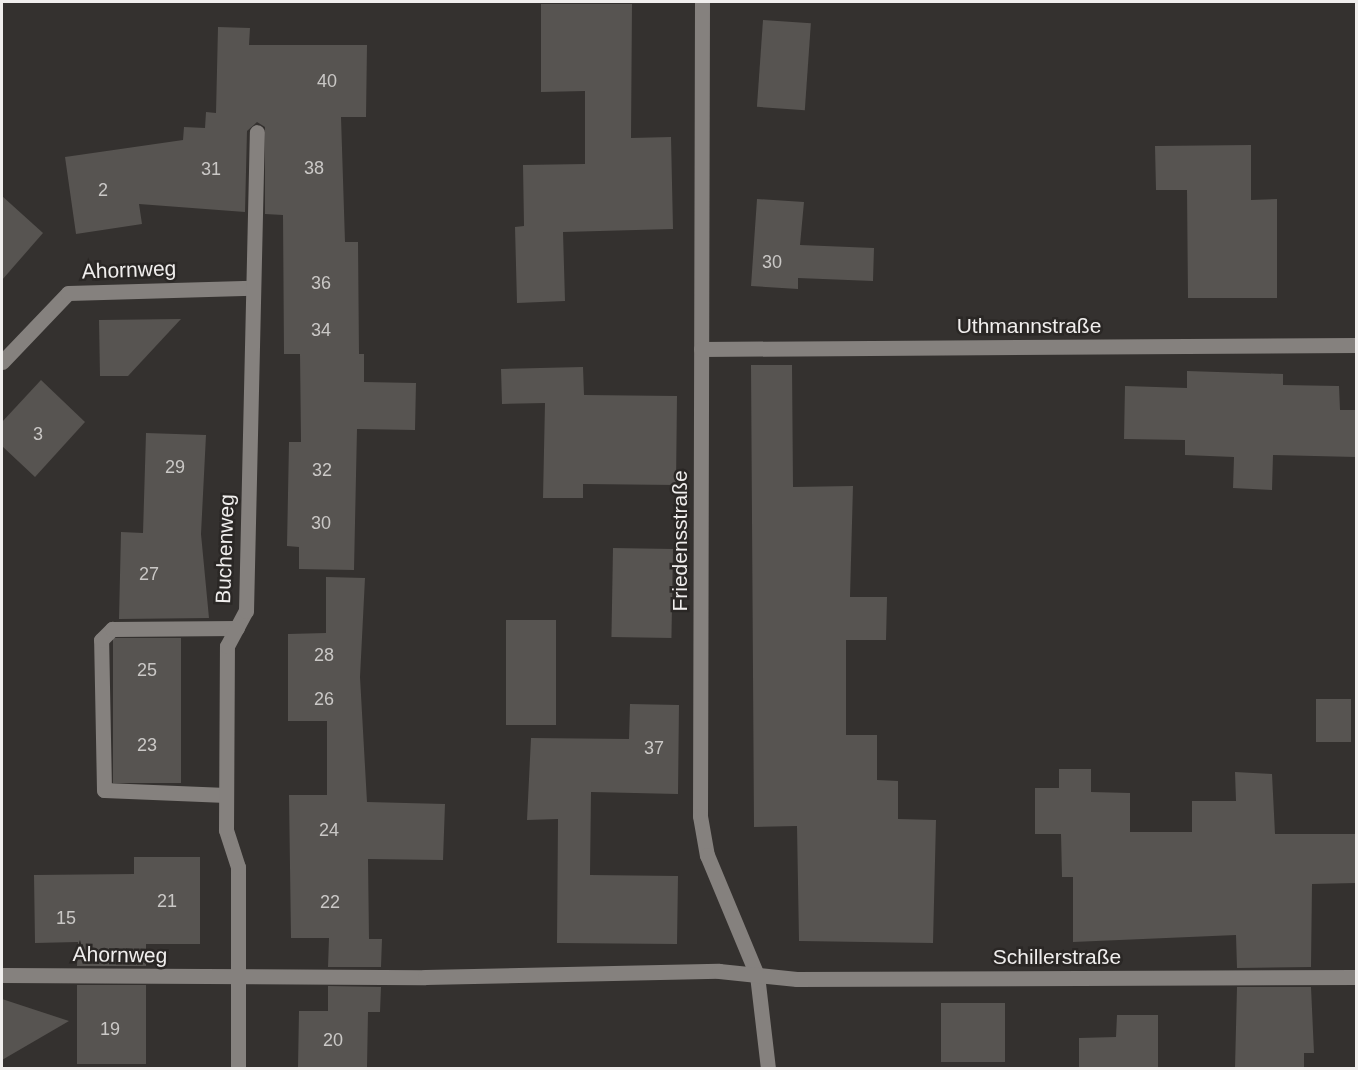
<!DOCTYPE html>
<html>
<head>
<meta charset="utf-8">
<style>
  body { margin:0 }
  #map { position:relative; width:1358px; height:1070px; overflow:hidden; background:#34312f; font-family:Helvetica,sans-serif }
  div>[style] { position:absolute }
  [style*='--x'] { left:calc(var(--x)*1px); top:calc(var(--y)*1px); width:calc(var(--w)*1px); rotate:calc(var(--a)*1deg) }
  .building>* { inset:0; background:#575451; transform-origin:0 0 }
  .service>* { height:15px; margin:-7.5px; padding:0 7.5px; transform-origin:7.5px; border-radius:7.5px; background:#85817e }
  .minor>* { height:15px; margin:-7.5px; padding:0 7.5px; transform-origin:7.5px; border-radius:7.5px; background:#85817e }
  span { translate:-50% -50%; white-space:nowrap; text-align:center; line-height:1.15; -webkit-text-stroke:5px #2a2725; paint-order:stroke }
  .number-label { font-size:18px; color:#cac8c6 }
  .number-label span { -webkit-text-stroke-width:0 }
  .street-label { font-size:21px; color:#f0eeed }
  .frame { position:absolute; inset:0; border:3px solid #f0eeed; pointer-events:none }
</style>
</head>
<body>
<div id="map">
  <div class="building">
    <div style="clip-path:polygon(541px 4px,632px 4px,631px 138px,671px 137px,673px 229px,563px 232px,565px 301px,517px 303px,515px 227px,524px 226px,523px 165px,585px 164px,585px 91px,541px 92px)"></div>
    <div style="left:763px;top:20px;width:48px;height:87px;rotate:4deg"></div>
    <div style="clip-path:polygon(218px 27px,250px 28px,249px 45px,367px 45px,366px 117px,341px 117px,345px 242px,358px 242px,359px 354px,364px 354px,364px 382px,416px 383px,415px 430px,357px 429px,354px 570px,299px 569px,299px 547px,287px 546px,289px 442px,301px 442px,300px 354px,284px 354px,283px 215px,265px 214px,265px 127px,257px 122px,247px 131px,245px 212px,139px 204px,142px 224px,76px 234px,65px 157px,183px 140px,184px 127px,205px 128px,206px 112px,216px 113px)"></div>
    <div style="clip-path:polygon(1251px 145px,1251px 200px,1277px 199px,1277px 298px,1188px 298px,1187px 190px,1156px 190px,1155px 146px)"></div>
    <div style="clip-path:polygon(2px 196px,43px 233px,2px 280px)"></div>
    <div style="clip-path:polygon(757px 199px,804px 202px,800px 245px,874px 248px,873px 281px,798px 278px,798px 289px,751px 286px)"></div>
    <div style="clip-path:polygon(181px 319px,128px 376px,100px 376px,99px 320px)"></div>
    <div style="clip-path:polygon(751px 365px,792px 365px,793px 487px,853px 486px,850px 597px,887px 597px,886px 640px,846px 640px,846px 735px,877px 735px,877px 780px,898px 781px,898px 819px,936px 820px,933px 943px,799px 941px,797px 826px,754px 827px)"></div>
    <div style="clip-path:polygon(583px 367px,584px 395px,677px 396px,676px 485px,583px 484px,583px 498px,543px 498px,545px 403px,502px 404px,501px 369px)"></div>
    <div style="clip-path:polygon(1187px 371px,1283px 374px,1283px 385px,1339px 386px,1340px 410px,1356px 410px,1356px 457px,1273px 455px,1272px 490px,1233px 488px,1234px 457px,1185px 455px,1185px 440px,1124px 439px,1125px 386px,1187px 388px)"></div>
    <div style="clip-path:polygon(41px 380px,85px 422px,35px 477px,2px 446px,2px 422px)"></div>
    <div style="clip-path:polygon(146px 433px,206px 435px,201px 534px,209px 618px,119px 619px,121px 532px,143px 533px)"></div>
    <div style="left:613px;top:548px;width:60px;height:89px;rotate:1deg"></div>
    <div style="clip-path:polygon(326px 577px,365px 578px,360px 677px,367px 802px,445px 804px,443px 860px,368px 859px,369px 939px,382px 939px,381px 967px,328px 967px,329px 938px,291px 938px,289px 795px,327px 795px,327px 721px,288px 721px,288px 634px,326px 633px)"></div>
    <div style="left:506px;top:620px;width:50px;height:105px"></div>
    <div style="left:181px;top:638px;width:145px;height:68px;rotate:90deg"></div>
    <div style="left:1316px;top:699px;width:35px;height:43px"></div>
    <div style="clip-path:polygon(630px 704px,679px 705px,678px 794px,591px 792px,590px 875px,678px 876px,677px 944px,557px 943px,558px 819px,527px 820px,531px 738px,629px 739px)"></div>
    <div style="clip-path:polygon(1059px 769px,1091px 769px,1091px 792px,1130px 793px,1130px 832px,1192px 832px,1192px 801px,1236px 801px,1235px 772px,1272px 774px,1275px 834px,1356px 834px,1356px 883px,1312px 884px,1311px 967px,1237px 968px,1236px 935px,1073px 942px,1073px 877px,1062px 877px,1061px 834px,1035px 834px,1035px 788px,1059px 788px)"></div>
    <div style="clip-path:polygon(134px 857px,200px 857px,200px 944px,146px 944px,146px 966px,77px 966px,78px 942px,35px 943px,34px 875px,134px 874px)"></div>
    <div style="left:77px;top:985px;width:69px;height:79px"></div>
    <div style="clip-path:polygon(328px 986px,381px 987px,380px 1012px,368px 1012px,367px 1068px,298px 1068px,299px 1011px,328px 1011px)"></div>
    <div style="clip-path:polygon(1237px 987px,1311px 987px,1314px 1053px,1304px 1053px,1304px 1068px,1235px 1068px)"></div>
    <div style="clip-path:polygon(2px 999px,69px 1021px,2px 1060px)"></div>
    <div style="left:941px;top:1003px;width:64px;height:59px"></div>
    <div style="clip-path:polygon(1117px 1015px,1158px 1015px,1158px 1068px,1079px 1068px,1079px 1038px,1116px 1037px)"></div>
  </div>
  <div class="service">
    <div style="--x:226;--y:795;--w:122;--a:-177.7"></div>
    <div style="--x:104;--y:790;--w:150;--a:-91.1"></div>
    <div style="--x:101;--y:640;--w:16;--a:-45"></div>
    <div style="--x:112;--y:629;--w:125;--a:-0.5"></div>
  </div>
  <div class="minor">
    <div style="--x:702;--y:2;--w:814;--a:90.14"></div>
    <div style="--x:700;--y:816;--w:40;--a:80"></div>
    <div style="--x:707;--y:855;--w:130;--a:67.4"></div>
    <div style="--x:757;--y:975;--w:94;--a:83.3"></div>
    <div style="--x:701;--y:349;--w:655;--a:-0.35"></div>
    <div style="--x:2;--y:362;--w:95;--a:-46.3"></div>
    <div style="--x:68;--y:293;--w:184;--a:-1.6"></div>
    <div style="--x:2;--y:975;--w:423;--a:0.3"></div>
    <div style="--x:425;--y:977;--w:294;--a:-1.2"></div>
    <div style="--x:719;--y:971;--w:78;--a:5.9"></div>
    <div style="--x:797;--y:979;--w:559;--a:-0.2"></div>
    <div style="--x:238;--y:1068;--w:201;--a:-90"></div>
    <div style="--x:238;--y:867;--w:39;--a:-108"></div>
    <div style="--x:226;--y:830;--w:184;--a:-89.7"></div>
    <div style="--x:227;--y:646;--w:40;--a:-62"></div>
    <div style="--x:246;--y:611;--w:479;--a:-88.7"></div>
  </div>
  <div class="number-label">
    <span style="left:327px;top:81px">40</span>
    <span style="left:314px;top:168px">38</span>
    <span style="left:211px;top:169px">31</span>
    <span style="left:103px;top:190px">2</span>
    <span style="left:772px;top:262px">30</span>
    <span style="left:321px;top:283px">36</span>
    <span style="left:321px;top:330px">34</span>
    <span style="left:38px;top:434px">3</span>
    <span style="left:175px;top:467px">29</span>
    <span style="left:322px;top:470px">32</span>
    <span style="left:321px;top:523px">30</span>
    <span style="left:149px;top:574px">27</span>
    <span style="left:324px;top:655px">28</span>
    <span style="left:147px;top:670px">25</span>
    <span style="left:324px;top:699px">26</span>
    <span style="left:147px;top:745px">23</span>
    <span style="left:654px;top:748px">37</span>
    <span style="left:329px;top:830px">24</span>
    <span style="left:167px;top:901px">21</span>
    <span style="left:330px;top:902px">22</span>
    <span style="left:66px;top:918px">15</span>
    <span style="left:110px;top:1029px">19</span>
    <span style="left:333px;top:1040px">20</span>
  </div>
  <div class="street-label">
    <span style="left:129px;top:270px;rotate:-2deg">Ahornweg</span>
    <span style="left:1029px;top:326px">Uthmannstraße</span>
    <span style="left:680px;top:541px;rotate:-90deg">Friedensstraße</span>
    <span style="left:225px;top:549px;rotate:-88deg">Buchenweg</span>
    <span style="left:120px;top:955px;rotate:1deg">Ahornweg</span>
    <span style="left:1057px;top:957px">Schillerstraße</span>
  </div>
  <div class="frame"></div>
</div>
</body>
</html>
